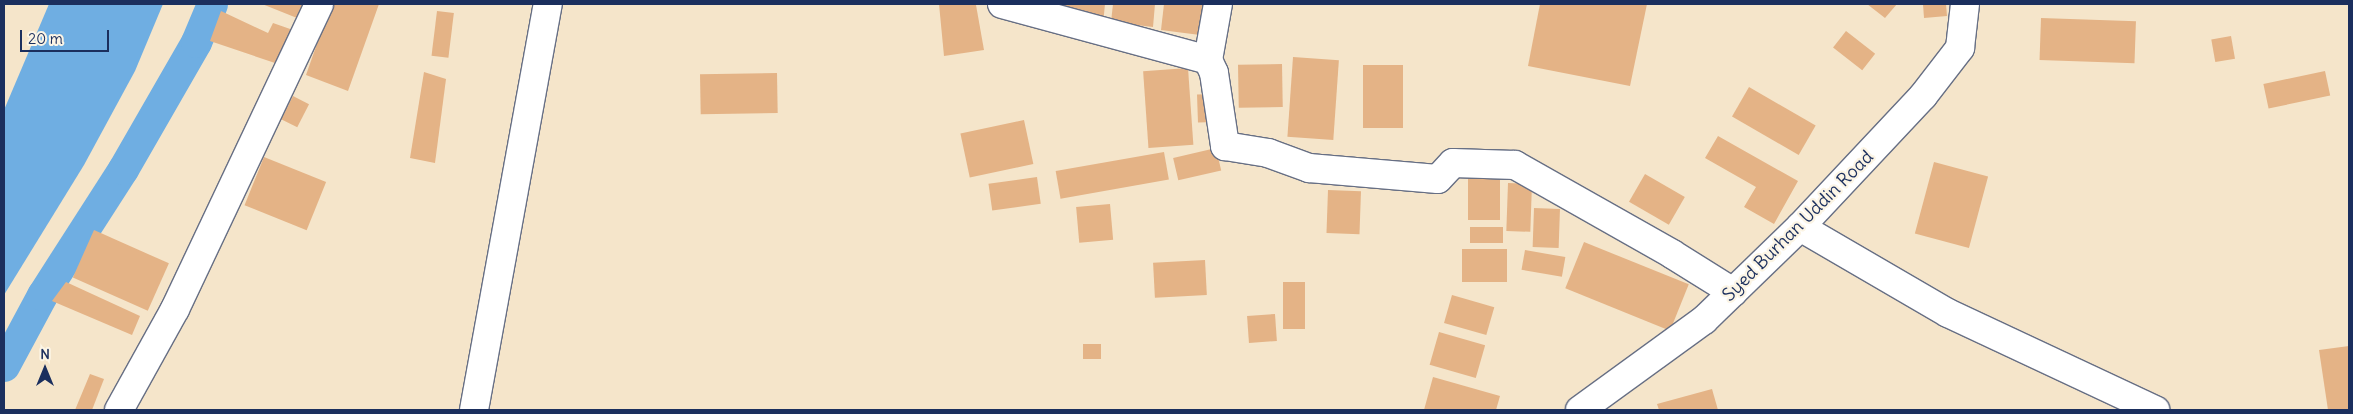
<!DOCTYPE html>
<html>
<head>
<meta charset="utf-8">
<style>
  body { margin:0 }
  #map { position:relative; width:2353px; height:414px; overflow:hidden; background:#f5e5ca; font-family:Delius,sans-serif }
  div>[style] { position:absolute }
  [style*='--x'] { left:calc(var(--x)*1px); top:calc(var(--y)*1px); width:calc(var(--w)*1px); rotate:calc(var(--a)*1deg) }
  .water>* { inset:0; background:#6faee2 }
  .canal>* { height:31px; margin:-15.5px; padding:0 15.5px; transform-origin:15.5px; border-radius:15.5px; background:#6faee2 }
  .building>* { inset:0; background:#e4b386; transform-origin:0 0 }
  .roads { filter:drop-shadow(1px 0 #676f84) drop-shadow(-1px 0 #676f84) drop-shadow(0 1px #676f84) drop-shadow(0 -1px #676f84) }
  .street>* { height:28px; margin:-14px; padding:0 14px; transform-origin:14px; border-radius:14px; background:#fff }
  .secondary>* { height:28px; margin:-14px; padding:0 14px; transform-origin:14px; border-radius:14px; background:#fff }
  span { translate:-50% -50%; white-space:nowrap; text-align:center; line-height:1.15; -webkit-text-stroke:4.5px #fcf5e5; paint-order:stroke }
  .street-label { font-size:18px; color:#1b2f5e }
  .frame { position:absolute; inset:0; border:5px solid #1b2f5e; pointer-events:none }
  .north { position:absolute; left:20px; top:344px; width:50px; height:50px; -webkit-text-stroke:4px #fcf5e5; paint-order:stroke; rotate:0deg; font-size:14px; font-weight:700; line-height:20px; text-align:center; color:#1b2f5e }
  .north::after { content:''; display:block; margin:auto; width:18px; height:22px; background:#1b2f5e; clip-path:polygon(50% 0,100% 100%,50% 72%,0 100%) }
  .scale { position:absolute; left:20px; top:30px; width:89px; height:22px; box-sizing:border-box; border:2px solid #1b2f5e; border-top:0; padding-left:6px; font-size:15px; line-height:18px; white-space:nowrap; color:#1b2f5e; -webkit-text-stroke:4px #fcf5e5; paint-order:stroke }
</style>
</head>
<body>
<div id="map">
  <div class="water">
    <div style="clip-path:polygon(49px 4px,163px 4px,135px 71px,84px 165px,4px 295px,4px 110px)"></div>
  </div>
  <div class="canal">
    <div style="--x:4;--y:366;--w:81;--a:-61.8"></div>
    <div style="--x:42;--y:295;--w:150;--a:-57.3"></div>
    <div style="--x:123;--y:169;--w:146;--a:-60.1"></div>
    <div style="--x:196;--y:42;--w:41;--a:-67.2"></div>
  </div>
  <div class="building">
    <div style="clip-path:polygon(262px 4px,303px 4px,297px 18px)"></div>
    <div style="clip-path:polygon(331px 4px,379px 4px,348px 91px,306px 75px)"></div>
    <div style="clip-path:polygon(939px 4px,976px 5px,984px 50px,944px 56px)"></div>
    <div style="clip-path:polygon(1065px 4px,1105px 4px,1103px 24px,1063px 19px)"></div>
    <div style="clip-path:polygon(1113px 4px,1155px 4px,1153px 27px,1111px 22px)"></div>
    <div style="clip-path:polygon(1164px 4px,1204px 4px,1200px 35px,1161px 30px)"></div>
    <div style="clip-path:polygon(1540px 4px,1647px 4px,1630px 86px,1528px 66px)"></div>
    <div style="clip-path:polygon(1867px 4px,1897px 4px,1885px 18px)"></div>
    <div style="clip-path:polygon(1923px 4px,1946px 4px,1947px 16px,1924px 18px)"></div>
    <div style="clip-path:polygon(221px 11px,268px 33px,273px 23px,293px 30px,275px 63px,210px 41px)"></div>
    <div style="left:437px;top:11px;width:17px;height:45px;rotate:7deg"></div>
    <div style="left:2041px;top:18px;width:95px;height:42px;rotate:2deg"></div>
    <div style="left:1846px;top:31px;width:37px;height:21px;rotate:38deg"></div>
    <div style="left:2231px;top:36px;width:23px;height:20px;rotate:80deg"></div>
    <div style="left:1293px;top:57px;width:46px;height:80px;rotate:4deg"></div>
    <div style="left:1282px;top:64px;width:43px;height:44px;rotate:89deg"></div>
    <div style="left:1363px;top:65px;width:40px;height:63px"></div>
    <div style="left:1188px;top:68px;width:77px;height:45px;rotate:86deg"></div>
    <div style="left:2325px;top:71px;width:25px;height:63px;rotate:78deg"></div>
    <div style="clip-path:polygon(424px 72px,446px 79px,435px 163px,410px 158px)"></div>
    <div style="left:777px;top:73px;width:40px;height:77px;rotate:89deg"></div>
    <div style="left:1749px;top:87px;width:77px;height:34px;rotate:30deg"></div>
    <div style="left:1214px;top:94px;width:28px;height:17px;rotate:88deg"></div>
    <div style="left:293px;top:96px;width:18px;height:26px;rotate:27deg"></div>
    <div style="left:1024px;top:120px;width:45px;height:65px;rotate:78deg"></div>
    <div style="clip-path:polygon(1718px 136px,1798px 181px,1774px 224px,1744px 207px,1756px 187px,1705px 158px)"></div>
    <div style="left:1216px;top:148px;width:23px;height:44px;rotate:77deg"></div>
    <div style="left:1164px;top:152px;width:28px;height:110px;rotate:80deg"></div>
    <div style="left:264px;top:157px;width:67px;height:52px;rotate:22deg"></div>
    <div style="left:1934px;top:162px;width:56px;height:74px;rotate:15deg"></div>
    <div style="left:1468px;top:174px;width:32px;height:46px"></div>
    <div style="left:1645px;top:174px;width:46px;height:32px;rotate:30deg"></div>
    <div style="left:1037px;top:177px;width:27px;height:49px;rotate:82deg"></div>
    <div style="left:1508px;top:183px;width:24px;height:48px;rotate:2deg"></div>
    <div style="left:1328px;top:190px;width:33px;height:43px;rotate:2deg"></div>
    <div style="left:1110px;top:204px;width:36px;height:34px;rotate:85deg"></div>
    <div style="left:1534px;top:208px;width:26px;height:39px;rotate:2deg"></div>
    <div style="left:1470px;top:227px;width:33px;height:16px"></div>
    <div style="left:94px;top:230px;width:82px;height:52px;rotate:24deg"></div>
    <div style="left:1584px;top:242px;width:113px;height:50px;rotate:22deg"></div>
    <div style="left:1462px;top:249px;width:45px;height:33px"></div>
    <div style="left:1525px;top:250px;width:41px;height:20px;rotate:10deg"></div>
    <div style="left:1205px;top:260px;width:35px;height:52px;rotate:87deg"></div>
    <div style="clip-path:polygon(66px 282px,140px 316px,132px 335px,52px 301px)"></div>
    <div style="left:1283px;top:282px;width:22px;height:47px"></div>
    <div style="left:1452px;top:295px;width:44px;height:29px;rotate:16deg"></div>
    <div style="left:1275px;top:314px;width:27px;height:28px;rotate:86deg"></div>
    <div style="left:1439px;top:332px;width:48px;height:34px;rotate:16deg"></div>
    <div style="left:1083px;top:344px;width:18px;height:15px"></div>
    <div style="clip-path:polygon(2349px 346px,2349px 410px,2328px 410px,2319px 350px)"></div>
    <div style="clip-path:polygon(90px 374px,104px 379px,92px 410px,75px 410px)"></div>
    <div style="clip-path:polygon(1433px 377px,1500px 396px,1496px 410px,1424px 410px)"></div>
    <div style="clip-path:polygon(1712px 389px,1718px 410px,1659px 410px,1657px 404px)"></div>
  </div>
  <div class="roads">
    <div class="street">
      <div style="--x:1002;--y:4;--w:213;--a:15.2"></div>
      <div style="--x:1208;--y:60;--w:14;--a:65"></div>
      <div style="--x:1214;--y:73;--w:74;--a:81.4"></div>
      <div style="--x:1225;--y:146;--w:44;--a:9.2"></div>
      <div style="--x:1268;--y:153;--w:44;--a:20.1"></div>
      <div style="--x:1309;--y:168;--w:129;--a:4.9"></div>
      <div style="--x:1438;--y:179;--w:22;--a:-47"></div>
      <div style="--x:1453;--y:163;--w:62;--a:1.8"></div>
      <div style="--x:1515;--y:165;--w:180;--a:29.5"></div>
      <div style="--x:1672;--y:254;--w:72;--a:31.9"></div>
      <div style="--x:1208;--y:60;--w:57;--a:-79.9"></div>
      <div style="--x:1800;--y:227;--w:171;--a:30.2"></div>
      <div style="--x:1948;--y:313;--w:229;--a:25.1"></div>
      <div style="--x:119;--y:410;--w:115;--a:-61"></div>
      <div style="--x:175;--y:309;--w:337;--a:-64.7"></div>
      <div style="--x:474;--y:410;--w:413;--a:-79.7"></div>
    </div>
    <div class="secondary">
      <div style="--x:1580;--y:410;--w:153;--a:-36"></div>
      <div style="--x:1704;--y:320;--w:134;--a:-44.1"></div>
      <div style="--x:1800;--y:227;--w:180;--a:-46.8"></div>
      <div style="--x:1923;--y:96;--w:61;--a:-52.4"></div>
      <div style="--x:1960;--y:48;--w:44;--a:-83.5"></div>
    </div>
  </div>
  <div class="street-label">
    <span style="left:1798px;top:226px;rotate:-45deg">Syed Burhan Uddin Road</span>
  </div>
  <div class="frame"></div>
  <div class="north">N</div>
  <div class="scale">20 m</div>
</div>
</body>
</html>
